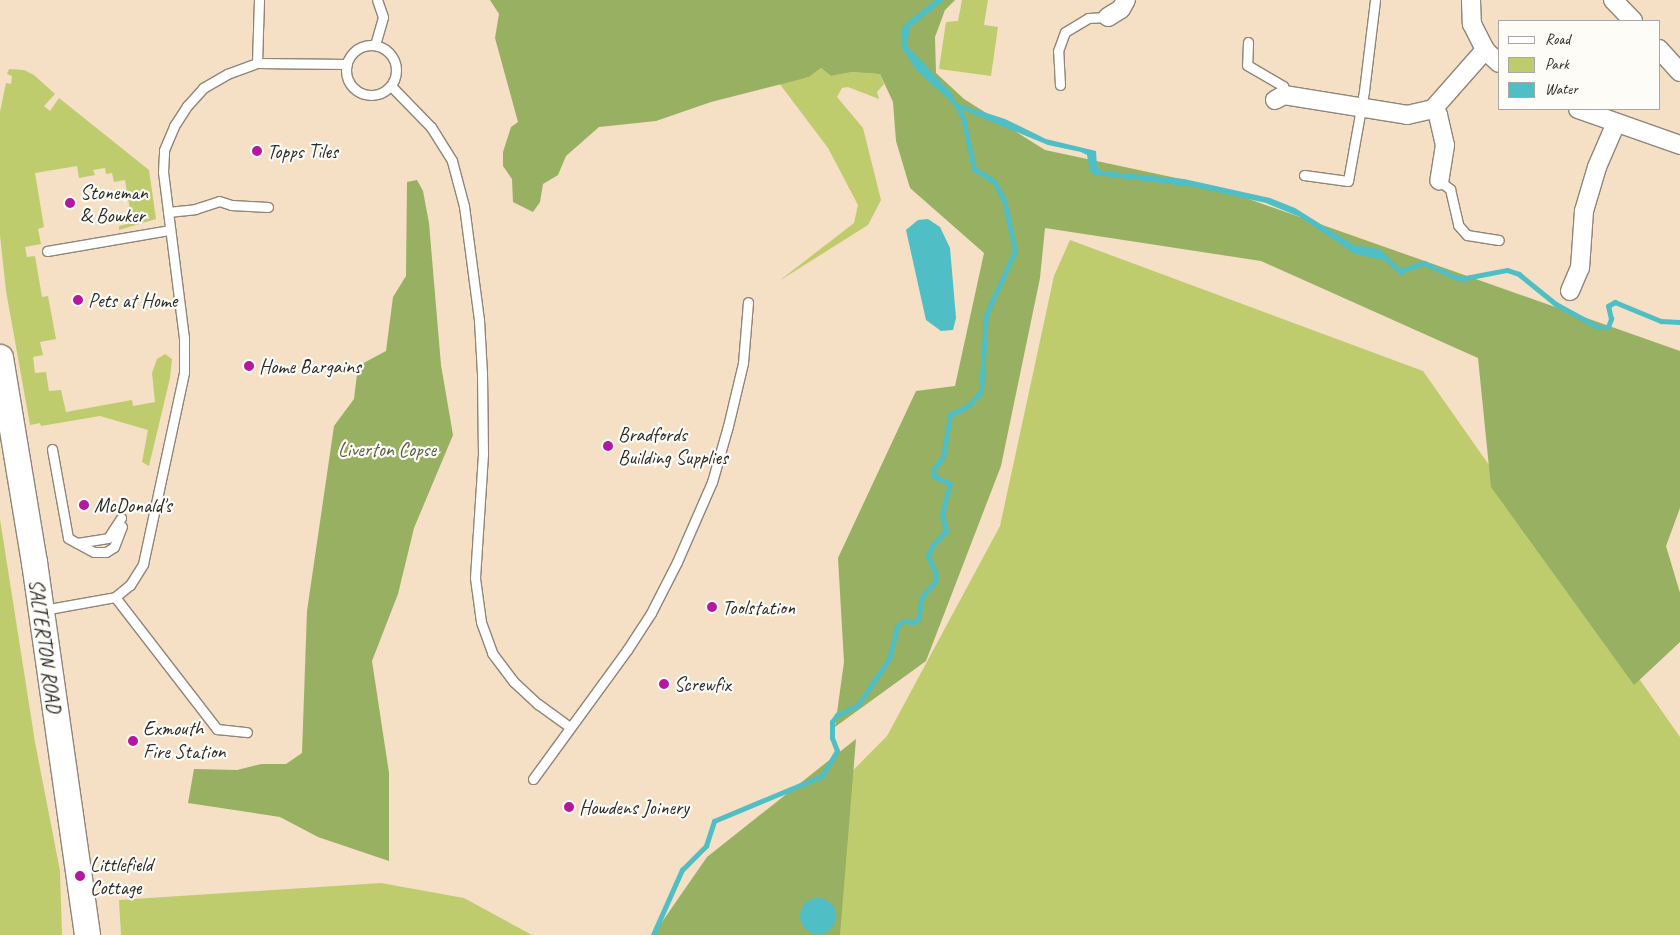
<!DOCTYPE html>
<html>
<head>
<meta charset="utf-8">
<style>
  body { margin:0 }
  #map { position:relative; width:1680px; height:935px; overflow:hidden; background:#f5dfc5; font-family:Caveat,sans-serif }
  div>[style] { position:absolute }
  [style*='--x'] { left:calc(var(--x)*1px); top:calc(var(--y)*1px); width:calc(var(--w)*1px); rotate:calc(var(--a)*1deg) }
  .green>* { inset:0; background:#bfcc6e }
  .forest>* { inset:0; background:#97b061 }
  .water>* { inset:0; background:#4fbec5 }
  .round { border-radius:50% }
  .stream>* { height:4.5px; margin:-2.25px; padding:0 2.25px; transform-origin:2.25px; border-radius:2.25px; background:#4fbec5 }
  .roads { filter:drop-shadow(1px 0 #908578) drop-shadow(-1px 0 #908578) drop-shadow(0 1px #908578) drop-shadow(0 -1px #908578) }
  .service>* { height:9px; margin:-4.5px; padding:0 4.5px; transform-origin:4.5px; border-radius:4.5px; background:#fff }
  .service>.ring { margin:-4.5px; padding:0; box-sizing:content-box; background:none; border:9px solid #fff; border-radius:50% }
  .minor>* { height:18px; margin:-9px; padding:0 9px; transform-origin:9px; border-radius:9px; background:#fff }
  .secondary>* { height:25px; margin:-12.5px; padding:0 12.5px; transform-origin:12.5px; border-radius:12.5px; background:#fff }
  .dots>* { width:14px; height:14px; translate:-50% -50%; box-sizing:border-box; border:2px solid #fdfcf7; border-radius:50% }
  span { translate:-50% -50%; white-space:nowrap; text-align:center; line-height:1.15; -webkit-text-stroke:4.5px #fdfcf7; paint-order:stroke }
  .poi-label { font-size:20px; color:#2b2b2b }
  .left { translate:0 -50%; text-align:left }
  .park-label { font-size:20px; color:#575b3f }
  .street-label { font-size:20px; color:#2b2b2b }
  .legend { position:absolute; left:1498px; top:20px; width:162px; height:90px; box-sizing:border-box; background:#fdfcf7; border:1px solid #a9a8a5; margin:0; padding:6px 9px; list-style:none; font-size:15px; color:#2b2b2b }
  .legend li { display:flex; align-items:center; gap:10px; height:25px }
  .legend b { width:25px; border:1px solid #a9a8a5 }
</style>
</head>
<body>
<div id="map">
  <div class="green">
    <div style="clip-path:polygon(962px 0,988px 0,984px 25px,998px 27px,991px 76px,939px 69px,946px 22px,958px 21px)"></div>
    <div style="clip-path:polygon(821px 68px,831px 76px,852px 72px,880px 74px,884px 84px,877px 92px,879px 99px,848px 87px,842px 88px,837px 97px,863px 128px,881px 200px,868px 225px,779px 281px,854px 223px,858px 205px,828px 148px,779px 83px,809px 77px)"></div>
    <div style="clip-path:polygon(9px 69px,24px 70px,34px 75px,55px 94px,44px 106px,50px 111px,59px 98px,149px 170px,156px 219px,119px 230px,119px 226px,132px 223px,125px 180px,114px 182px,112px 173px,106px 174px,105px 168px,93px 170px,95px 175px,79px 178px,77px 166px,35px 173px,44px 227px,38px 229px,41px 244px,25px 247px,27px 257px,35px 256px,42px 297px,48px 296px,56px 339px,40px 342px,43px 355px,33px 357px,35px 373px,46px 372px,49px 391px,61px 390px,66px 412px,132px 400px,133px 406px,155px 402px,152px 373px,157px 359px,165px 354px,172px 359px,170px 378px,149px 466px,142px 462px,148px 430px,100px 416px,41px 426px,40px 423px,30px 425px,6px 291px,0 235px,0 112px,6px 83px,11px 84px,12px 76px,7px 74px)"></div>
    <div style="clip-path:polygon(1070px 240px,1423px 371px,1680px 737px,1680px 935px,690px 935px,887px 736px,1000px 526px,1054px 276px)"></div>
    <div style="clip-path:polygon(0 519px,35px 742px,60px 871px,62px 935px,0 935px)"></div>
    <div style="clip-path:polygon(381px 883px,464px 898px,532px 935px,121px 935px,119px 900px)"></div>
  </div>
  <div class="forest">
    <div style="clip-path:polygon(490px 0,955px 0,945px 10px,935px 37px,936px 73px,964px 99px,1045px 150px,1209px 185px,1680px 351px,1680px 508px,1666px 546px,1680px 593px,1680px 642px,1634px 685px,1491px 487px,1478px 358px,1261px 261px,1045px 228px,1040px 278px,1001px 466px,926px 661px,835px 727px,844px 662px,838px 558px,916px 391px,955px 386px,984px 253px,910px 188px,896px 141px,893px 102px,880px 74px,852px 72px,831px 76px,821px 68px,809px 77px,711px 102px,656px 121px,599px 127px,566px 156px,558px 175px,543px 184px,540px 202px,533px 212px,513px 202px,512px 179px,503px 166px,503px 152px,511px 127px,518px 122px,495px 38px,499px 14px)"></div>
    <div style="clip-path:polygon(417px 180px,423px 191px,429px 223px,441px 365px,453px 435px,414px 528px,398px 594px,372px 661px,389px 773px,389px 861px,318px 837px,280px 817px,188px 803px,194px 769px,237px 770px,261px 764px,286px 764px,302px 753px,307px 611px,334px 426px,354px 399px,358px 366px,386px 351px,393px 297px,406px 276px,407px 182px)"></div>
    <div style="clip-path:polygon(856px 739px,840px 935px,653px 935px,707px 857px)"></div>
  </div>
  <div class="water">
    <div style="clip-path:polygon(935px 0,944px 0,910px 28px,907px 46px,952px 93px,956px 103px,1005px 119px,1046px 139px,1096px 151px,1097px 167px,1102px 171px,1184px 179px,1270px 198px,1295px 208px,1354px 245px,1380px 249px,1399px 267px,1413px 267px,1401px 276px,1384px 260px,1355px 254px,1300px 217px,1266px 203px,1194px 187px,1095px 175px,1090px 171px,1087px 155px,1081px 152px,1048px 145px,958px 108px,916px 70px,902px 48px,902px 28px,906px 23px)"></div>
    <div style="clip-path:polygon(928px 219px,940px 227px,950px 248px,956px 318px,953px 330px,941px 331px,926px 320px,906px 230px,918px 220px)"></div>
    <div class="round" style="left:800px;top:898px;width:36px;height:36px"></div>
  </div>
  <div class="stream">
    <div style="--x:1408;--y:268;--w:17;--a:-17"></div>
    <div style="--x:1424;--y:263;--w:39;--a:24"></div>
    <div style="--x:1460;--y:279;--w:48;--a:-10.8"></div>
    <div style="--x:1507;--y:270;--w:13;--a:18"></div>
    <div style="--x:1519;--y:274;--w:48;--a:39"></div>
    <div style="--x:1556;--y:304;--w:48;--a:28.7"></div>
    <div style="--x:1598;--y:327;--w:10;--a:0"></div>
    <div style="--x:1608;--y:327;--w:9;--a:-69"></div>
    <div style="--x:1611;--y:319;--w:13;--a:-103"></div>
    <div style="--x:1608;--y:306;--w:8;--a:-30"></div>
    <div style="--x:1615;--y:302;--w:50;--a:22.4"></div>
    <div style="--x:1661;--y:321;--w:19;--a:3"></div>
    <div style="--x:653;--y:935;--w:71;--a:-66"></div>
    <div style="--x:682;--y:870;--w:34;--a:-45"></div>
    <div style="--x:706;--y:846;--w:26;--a:-72"></div>
    <div style="--x:714;--y:821;--w:117;--a:-22.6"></div>
    <div style="--x:822;--y:776;--w:29;--a:-59"></div>
    <div style="--x:837;--y:751;--w:14;--a:-111"></div>
    <div style="--x:832;--y:738;--w:16;--a:-90"></div>
    <div style="--x:832;--y:722;--w:9;--a:-54"></div>
    <div style="--x:837;--y:715;--w:23;--a:-25"></div>
    <div style="--x:858;--y:705;--w:55;--a:-56"></div>
    <div style="--x:889;--y:659;--w:33;--a:-76"></div>
    <div style="--x:897;--y:627;--w:8;--a:-45"></div>
    <div style="--x:903;--y:621;--w:11;--a:5"></div>
    <div style="--x:914;--y:622;--w:5;--a:-37"></div>
    <div style="--x:918;--y:619;--w:22;--a:-80"></div>
    <div style="--x:922;--y:597;--w:20;--a:-49"></div>
    <div style="--x:935;--y:582;--w:7;--a:-82"></div>
    <div style="--x:936;--y:575;--w:21;--a:-113"></div>
    <div style="--x:928;--y:556;--w:12;--a:-66"></div>
    <div style="--x:933;--y:545;--w:19;--a:-47"></div>
    <div style="--x:946;--y:531;--w:16;--a:-104"></div>
    <div style="--x:942;--y:515;--w:32;--a:-76"></div>
    <div style="--x:950;--y:484;--w:17;--a:-156"></div>
    <div style="--x:934;--y:477;--w:7;--a:-98"></div>
    <div style="--x:933;--y:470;--w:16;--a:-52"></div>
    <div style="--x:943;--y:457;--w:43;--a:-80.5"></div>
    <div style="--x:950;--y:415;--w:20;--a:-27"></div>
    <div style="--x:968;--y:406;--w:19;--a:-47"></div>
    <div style="--x:981;--y:392;--w:77;--a:-86.3"></div>
    <div style="--x:986;--y:315;--w:70;--a:-65.6"></div>
    <div style="--x:1015;--y:251;--w:52;--a:-102.2"></div>
    <div style="--x:1004;--y:200;--w:21;--a:-119"></div>
    <div style="--x:994;--y:182;--w:24;--a:-147"></div>
    <div style="--x:974;--y:169;--w:52;--a:-102.2"></div>
    <div style="--x:963;--y:118;--w:15;--a:-118"></div>
  </div>
  <div class="roads">
    <div class="service">
      <div style="--x:1248;--y:42;--w:23;--a:92"></div>
      <div style="--x:1247;--y:65;--w:42;--a:30.3"></div>
      <div style="--x:1283;--y:86;--w:9;--a:84"></div>
      <div style="--x:375;--y:45;--w:29;--a:-74"></div>
      <div style="--x:383;--y:17;--w:18;--a:-109"></div>
      <div class="ring" style="left:346px;top:45px;width:41px;height:41px"></div>
      <div style="--x:257;--y:63;--w:63;--a:-88.2"></div>
      <div style="--x:1060;--y:85;--w:34;--a:-93"></div>
      <div style="--x:1058;--y:51;--w:20;--a:-70"></div>
      <div style="--x:1065;--y:32;--w:27;--a:-31"></div>
      <div style="--x:1088;--y:18;--w:20;--a:-3"></div>
      <div style="--x:391;--y:86;--w:57;--a:45.7"></div>
      <div style="--x:431;--y:127;--w:40;--a:58"></div>
      <div style="--x:452;--y:161;--w:47;--a:75.1"></div>
      <div style="--x:464;--y:206;--w:115;--a:82.5"></div>
      <div style="--x:479;--y:320;--w:53;--a:86.8"></div>
      <div style="--x:482;--y:373;--w:81;--a:89.3"></div>
      <div style="--x:483;--y:454;--w:124;--a:93.7"></div>
      <div style="--x:475;--y:578;--w:44;--a:82.2"></div>
      <div style="--x:481;--y:622;--w:33;--a:70"></div>
      <div style="--x:492;--y:653;--w:36;--a:53"></div>
      <div style="--x:514;--y:682;--w:33;--a:43"></div>
      <div style="--x:538;--y:704;--w:39;--a:36"></div>
      <div style="--x:1304;--y:175;--w:44;--a:7.8"></div>
      <div style="--x:1348;--y:181;--w:91;--a:-79.9"></div>
      <div style="--x:1364;--y:91;--w:92;--a:-83.1"></div>
      <div style="--x:1439;--y:181;--w:14;--a:36"></div>
      <div style="--x:1450;--y:189;--w:37;--a:77"></div>
      <div style="--x:1458;--y:225;--w:13;--a:48"></div>
      <div style="--x:1467;--y:235;--w:32;--a:9"></div>
      <div style="--x:168;--y:212;--w:27;--a:-6"></div>
      <div style="--x:195;--y:209;--w:25;--a:-18"></div>
      <div style="--x:219;--y:201;--w:13;--a:18"></div>
      <div style="--x:231;--y:205;--w:37;--a:3"></div>
      <div style="--x:47;--y:251;--w:125;--a:-9.7"></div>
      <div style="--x:52;--y:449;--w:90;--a:79.8"></div>
      <div style="--x:68;--y:538;--w:10;--a:29"></div>
      <div style="--x:77;--y:543;--w:31;--a:-9"></div>
      <div style="--x:108;--y:538;--w:24;--a:-57"></div>
      <div style="--x:77;--y:543;--w:19;--a:28"></div>
      <div style="--x:94;--y:552;--w:12;--a:0"></div>
      <div style="--x:106;--y:552;--w:9;--a:-32"></div>
      <div style="--x:114;--y:547;--w:22;--a:-69"></div>
      <div style="--x:115;--y:597;--w:167;--a:52.3"></div>
      <div style="--x:217;--y:729;--w:30;--a:6"></div>
      <div style="--x:43;--y:610;--w:73;--a:-10.2"></div>
      <div style="--x:115;--y:597;--w:19;--a:-39"></div>
      <div style="--x:130;--y:585;--w:25;--a:-58"></div>
      <div style="--x:143;--y:564;--w:196;--a:-77.9"></div>
      <div style="--x:184;--y:372;--w:34;--a:-90"></div>
      <div style="--x:184;--y:338;--w:167;--a:-97.2"></div>
      <div style="--x:163;--y:172;--w:22;--a:-87"></div>
      <div style="--x:164;--y:150;--w:26;--a:-67"></div>
      <div style="--x:174;--y:126;--w:24;--a:-57"></div>
      <div style="--x:187;--y:106;--w:24;--a:-48"></div>
      <div style="--x:203;--y:88;--w:28;--a:-30"></div>
      <div style="--x:227;--y:74;--w:32;--a:-20"></div>
      <div style="--x:257;--y:63;--w:90;--a:0.6"></div>
      <div style="--x:533;--y:779;--w:160;--a:-53.9"></div>
      <div style="--x:627;--y:650;--w:44;--a:-57"></div>
      <div style="--x:651;--y:613;--w:57;--a:-63"></div>
      <div style="--x:677;--y:562;--w:87;--a:-66.4"></div>
      <div style="--x:712;--y:482;--w:58;--a:-74.1"></div>
      <div style="--x:728;--y:426;--w:65;--a:-76.6"></div>
      <div style="--x:743;--y:363;--w:61;--a:-85.3"></div>
    </div>
    <div class="minor">
      <div style="--x:1471;--y:0;--w:24;--a:88"></div>
      <div style="--x:1472;--y:24;--w:29;--a:63"></div>
      <div style="--x:1485;--y:50;--w:19;--a:43"></div>
      <div style="--x:1613;--y:0;--w:29;--a:46"></div>
      <div style="--x:1108;--y:17;--w:15;--a:-32"></div>
      <div style="--x:1121;--y:9;--w:10;--a:-61"></div>
      <div style="--x:1659;--y:49;--w:31;--a:48"></div>
      <div style="--x:1275;--y:100;--w:10;--a:-29"></div>
      <div style="--x:1284;--y:95;--w:125;--a:9.2"></div>
      <div style="--x:1407;--y:115;--w:27;--a:-13"></div>
      <div style="--x:1433;--y:109;--w:79;--a:-48.6"></div>
      <div style="--x:1433;--y:109;--w:8;--a:50"></div>
      <div style="--x:1438;--y:115;--w:31;--a:77"></div>
      <div style="--x:1445;--y:145;--w:36;--a:99"></div>
      <div style="--x:1578;--y:109;--w:108;--a:19.4"></div>
      <div style="--x:1570;--y:291;--w:25;--a:-67"></div>
      <div style="--x:1580;--y:268;--w:57;--a:-86"></div>
      <div style="--x:1584;--y:211;--w:46;--a:-73.5"></div>
      <div style="--x:1597;--y:167;--w:48;--a:-66.6"></div>
    </div>
    <div class="secondary">
      <div style="--x:0;--y:357;--w:208;--a:80.6"></div>
      <div style="--x:34;--y:562;--w:377;--a:81.9"></div>
    </div>
  </div>
  <div class="dots">
    <div style="left:257px;top:151px;background:#b5179e"></div>
    <div style="left:70px;top:203px;background:#b5179e"></div>
    <div style="left:78px;top:300px;background:#b5179e"></div>
    <div style="left:249px;top:366px;background:#b5179e"></div>
    <div style="left:608px;top:446px;background:#b5179e"></div>
    <div style="left:84px;top:505px;background:#b5179e"></div>
    <div style="left:712px;top:607px;background:#b5179e"></div>
    <div style="left:664px;top:684px;background:#b5179e"></div>
    <div style="left:133px;top:741px;background:#b5179e"></div>
    <div style="left:569px;top:807px;background:#b5179e"></div>
    <div style="left:80px;top:876px;background:#b5179e"></div>
  </div>
  <div class="poi-label">
    <span class="left" style="left:267px;top:151px">Topps Tiles</span>
    <span class="left" style="left:80px;top:204px">Stoneman<br>&amp; Bowker</span>
    <span class="left" style="left:88px;top:300px">Pets at Home</span>
    <span class="left" style="left:259px;top:366px">Home Bargains</span>
    <span class="left" style="left:618px;top:446px">Bradfords<br>Building Supplies</span>
    <span class="left" style="left:94px;top:505px">McDonald's</span>
    <span class="left" style="left:722px;top:607px">Toolstation</span>
    <span class="left" style="left:674px;top:684px">Screwfix</span>
    <span class="left" style="left:143px;top:740px">Exmouth<br>Fire Station</span>
    <span class="left" style="left:579px;top:807px">Howdens Joinery</span>
    <span class="left" style="left:90px;top:876px">Littlefield<br>Cottage</span>
  </div>
  <div class="park-label">
    <span style="left:387px;top:449px">Liverton Copse</span>
  </div>
  <div class="street-label">
    <span style="left:45px;top:646px;rotate:82deg">SALTERTON ROAD</span>
  </div>
  <ul class="legend">
  <li><b style="height:6px;background:#fff"></b>Road</li>
  <li><b style="height:14px;background:#bfcc6e"></b>Park</li>
  <li><b style="height:14px;background:#4fbec5"></b>Water</li>
  </ul>
</div>
</body>
</html>
